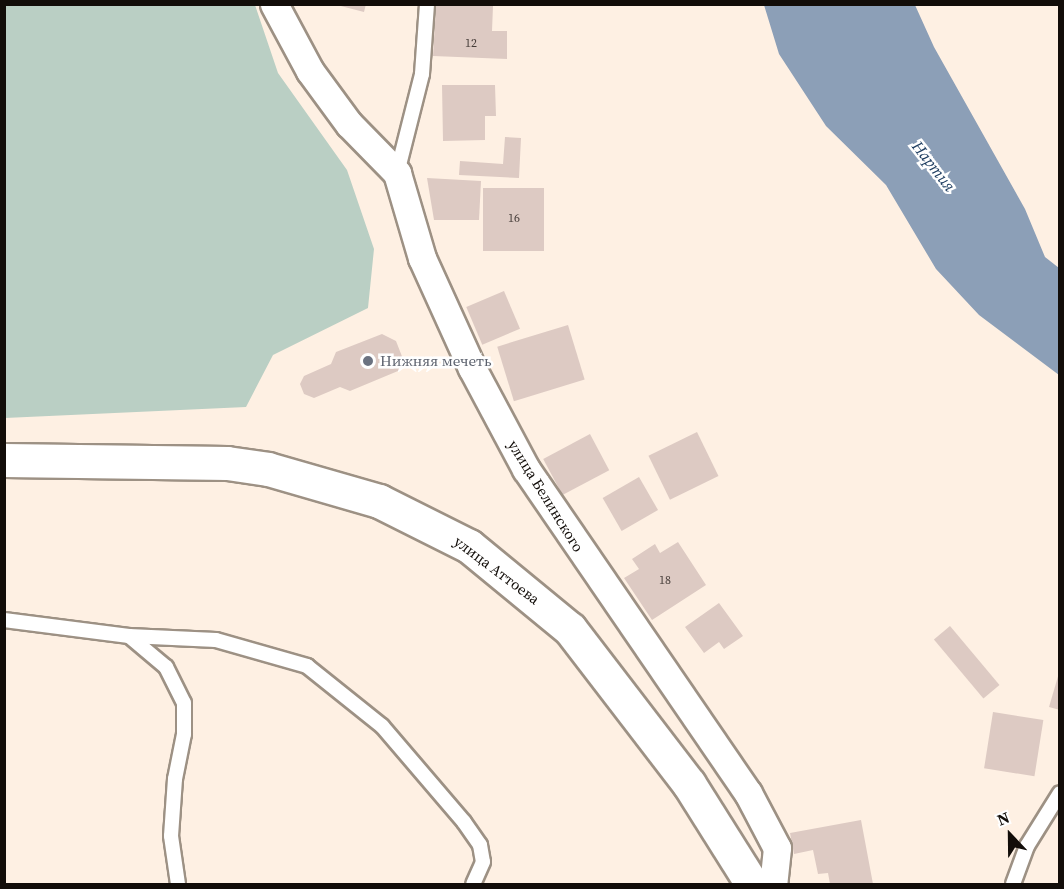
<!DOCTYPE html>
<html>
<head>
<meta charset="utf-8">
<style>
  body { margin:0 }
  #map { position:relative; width:1064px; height:889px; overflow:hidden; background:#fef0e3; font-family:"Source Serif 4",serif }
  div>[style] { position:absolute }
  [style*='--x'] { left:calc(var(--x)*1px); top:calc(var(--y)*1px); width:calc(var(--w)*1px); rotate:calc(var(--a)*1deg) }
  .green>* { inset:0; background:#bacfc4 }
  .water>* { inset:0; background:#8c9fb7 }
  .building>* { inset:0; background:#ddcac3; transform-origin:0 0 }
  .roads { filter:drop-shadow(2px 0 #9d9184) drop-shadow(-2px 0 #9d9184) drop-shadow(0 2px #9d9184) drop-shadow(0 -2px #9d9184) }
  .service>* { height:14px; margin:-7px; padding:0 7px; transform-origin:7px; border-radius:7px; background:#fff }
  .minor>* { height:27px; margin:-13.5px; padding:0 13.5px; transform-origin:13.5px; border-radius:13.5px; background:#fff }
  .tertiary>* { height:33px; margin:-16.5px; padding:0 16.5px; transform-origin:16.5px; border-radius:16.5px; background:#fff }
  .dots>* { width:16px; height:16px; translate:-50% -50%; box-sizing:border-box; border:3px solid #fff; border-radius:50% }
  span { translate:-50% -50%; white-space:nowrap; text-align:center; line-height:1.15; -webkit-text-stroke:5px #fff; paint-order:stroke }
  .number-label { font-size:12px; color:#453c38 }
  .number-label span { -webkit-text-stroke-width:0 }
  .worship-label { font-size:15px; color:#5b616d }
  .left { translate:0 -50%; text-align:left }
  .street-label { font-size:15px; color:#120d09 }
  .water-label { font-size:16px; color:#1f3e61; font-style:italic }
  .frame { position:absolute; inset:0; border:6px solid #120d09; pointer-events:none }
  .north { position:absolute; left:980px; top:805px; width:60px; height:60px; -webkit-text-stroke:4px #fff; paint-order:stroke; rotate:338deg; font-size:16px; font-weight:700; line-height:24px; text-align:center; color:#120d09 }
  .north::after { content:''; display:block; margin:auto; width:21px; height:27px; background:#120d09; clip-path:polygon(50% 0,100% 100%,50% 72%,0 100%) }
</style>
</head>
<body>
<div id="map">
  <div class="green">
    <div style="clip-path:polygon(4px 5px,255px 5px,278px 73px,347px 170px,374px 249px,368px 308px,273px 355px,246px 407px,5px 418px)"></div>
  </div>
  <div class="water">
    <div style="clip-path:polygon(764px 5px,915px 5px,934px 47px,1025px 209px,1045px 257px,1059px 268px,1059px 375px,979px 315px,936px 269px,886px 185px,826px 126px,779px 54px)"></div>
  </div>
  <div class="building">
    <div style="clip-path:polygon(333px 4px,366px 4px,364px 12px)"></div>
    <div style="clip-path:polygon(436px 5px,493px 6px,492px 31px,507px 31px,507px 59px,433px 56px)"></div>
    <div style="clip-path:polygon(442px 85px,495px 85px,496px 116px,485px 116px,485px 140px,443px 141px)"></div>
    <div style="clip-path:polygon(505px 137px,521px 138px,519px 178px,459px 175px,460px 161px,503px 164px)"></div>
    <div style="clip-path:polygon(427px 178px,481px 181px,479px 220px,434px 220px)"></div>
    <div style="left:483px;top:188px;width:61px;height:63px"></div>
    <div style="left:504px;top:291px;width:41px;height:41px;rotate:67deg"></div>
    <div style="left:568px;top:325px;width:57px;height:74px;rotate:73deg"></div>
    <div style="clip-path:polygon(382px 334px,396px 341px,403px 359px,398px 371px,350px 391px,340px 387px,314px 398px,304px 394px,300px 384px,304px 376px,331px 364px,336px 352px)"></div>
    <div style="left:697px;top:432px;width:49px;height:54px;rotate:64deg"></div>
    <div style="left:590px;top:434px;width:41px;height:53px;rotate:62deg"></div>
    <div style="left:639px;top:477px;width:38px;height:42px;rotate:60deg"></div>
    <div style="clip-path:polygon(678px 542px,706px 585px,652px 620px,624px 578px,639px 569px,632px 559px,655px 544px,660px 553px)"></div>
    <div style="clip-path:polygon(719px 603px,743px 636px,724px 649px,719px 642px,704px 653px,685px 627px)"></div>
    <div style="left:950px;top:626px;width:77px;height:21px;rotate:50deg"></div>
    <div style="clip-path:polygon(1059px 673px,1060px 673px,1060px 710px,1049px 707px)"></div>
    <div style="left:993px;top:712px;width:51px;height:57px;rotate:9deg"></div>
    <div style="clip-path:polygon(861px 820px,873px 884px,830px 884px,828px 873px,818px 874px,813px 850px,794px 854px,790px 833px)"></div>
  </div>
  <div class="roads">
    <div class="service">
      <div style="--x:397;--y:173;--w:102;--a:-75.8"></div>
      <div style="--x:422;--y:74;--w:70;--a:-85.9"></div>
      <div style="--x:4;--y:620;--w:126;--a:7.3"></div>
      <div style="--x:129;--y:636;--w:48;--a:40"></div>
      <div style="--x:166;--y:667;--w:40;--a:63.4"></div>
      <div style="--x:184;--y:703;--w:31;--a:90"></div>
      <div style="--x:184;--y:734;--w:46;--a:101.3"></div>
      <div style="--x:175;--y:779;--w:57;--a:94"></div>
      <div style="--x:171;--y:836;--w:49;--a:81.7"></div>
      <div style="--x:129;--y:636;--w:87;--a:2.6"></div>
      <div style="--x:216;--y:640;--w:95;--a:15.9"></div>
      <div style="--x:307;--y:666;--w:96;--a:38.7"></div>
      <div style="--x:382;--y:726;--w:126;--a:49.5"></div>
      <div style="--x:464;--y:822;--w:28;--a:55"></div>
      <div style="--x:480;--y:845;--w:17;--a:80"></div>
      <div style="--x:483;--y:862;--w:24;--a:114"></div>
      <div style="--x:1013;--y:884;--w:40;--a:-69.8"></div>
      <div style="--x:1027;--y:846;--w:62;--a:-58.1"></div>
    </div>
    <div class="minor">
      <div style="--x:274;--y:4;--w:76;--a:61.8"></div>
      <div style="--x:310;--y:71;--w:66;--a:53.7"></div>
      <div style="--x:349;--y:124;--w:69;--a:45.6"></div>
      <div style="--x:397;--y:173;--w:89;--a:73.6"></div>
      <div style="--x:422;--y:258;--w:121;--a:65.6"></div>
      <div style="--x:472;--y:368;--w:115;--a:61.9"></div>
      <div style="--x:526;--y:469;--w:393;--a:55.6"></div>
      <div style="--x:748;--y:793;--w:62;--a:62.2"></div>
      <div style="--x:777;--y:848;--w:36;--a:96"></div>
    </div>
    <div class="tertiary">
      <div style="--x:4;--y:460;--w:223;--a:0.8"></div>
      <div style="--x:227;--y:463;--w:41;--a:8.3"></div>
      <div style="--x:268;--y:469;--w:116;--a:16.1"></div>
      <div style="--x:379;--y:501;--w:101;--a:26.6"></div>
      <div style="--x:469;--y:546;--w:131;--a:39.4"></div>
      <div style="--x:570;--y:629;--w:195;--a:52.5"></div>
      <div style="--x:689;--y:784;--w:118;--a:57.8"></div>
    </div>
  </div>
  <div class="dots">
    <div style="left:368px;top:361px;background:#6b7280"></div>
  </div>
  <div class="number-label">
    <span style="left:471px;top:44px">12</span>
    <span style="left:514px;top:219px">16</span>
    <span style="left:665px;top:581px">18</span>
  </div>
  <div class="worship-label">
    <span class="left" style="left:380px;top:361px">Нижняя мечеть</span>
  </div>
  <div class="street-label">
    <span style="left:546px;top:496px;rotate:58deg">улица Белинского</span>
    <span style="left:497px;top:570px;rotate:37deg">улица Аттоева</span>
  </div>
  <div class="water-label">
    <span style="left:934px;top:166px;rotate:52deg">Нартия</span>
  </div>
  <div class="frame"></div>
  <div class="north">N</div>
</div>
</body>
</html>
